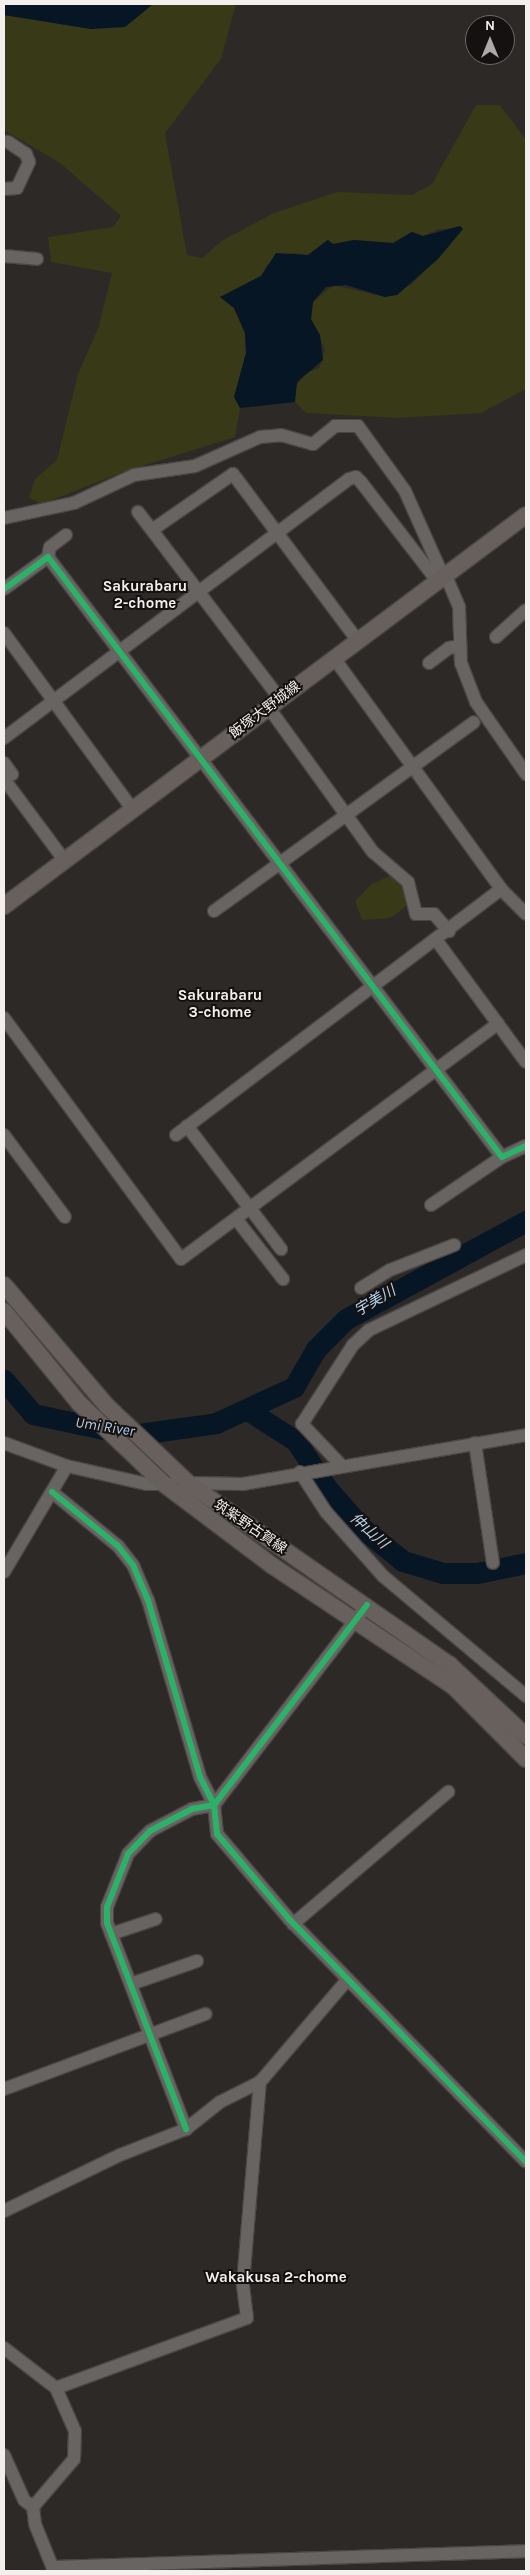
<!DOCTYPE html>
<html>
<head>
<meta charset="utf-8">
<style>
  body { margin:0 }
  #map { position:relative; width:530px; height:2575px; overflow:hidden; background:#2c2927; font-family:Karla,"Noto Sans JP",sans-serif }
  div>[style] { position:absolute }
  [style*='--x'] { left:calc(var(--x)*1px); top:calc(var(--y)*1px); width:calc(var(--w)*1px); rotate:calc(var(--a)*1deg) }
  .green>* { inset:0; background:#383916 }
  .water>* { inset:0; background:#061624 }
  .river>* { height:21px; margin:-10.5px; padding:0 10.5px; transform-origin:10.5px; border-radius:10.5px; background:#061624 }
  .roads { filter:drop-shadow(1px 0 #4a4644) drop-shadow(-1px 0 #4a4644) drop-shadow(0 1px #4a4644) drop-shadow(0 -1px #4a4644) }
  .minor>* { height:12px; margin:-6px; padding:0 6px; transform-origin:6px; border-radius:6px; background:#676462 }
  .major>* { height:16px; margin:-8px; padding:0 8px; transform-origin:8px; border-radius:8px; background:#67605c }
  .cycleway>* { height:6px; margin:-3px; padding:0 3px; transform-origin:3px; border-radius:3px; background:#2db169 }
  span { translate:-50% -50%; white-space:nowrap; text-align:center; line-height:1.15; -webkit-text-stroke:4px #151110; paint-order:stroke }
  .street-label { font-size:14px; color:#f4efec }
  .neighbourhood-label { font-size:15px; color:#f4efec; font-weight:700 }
  .water-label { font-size:15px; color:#b1d2f0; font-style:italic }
  .frame { position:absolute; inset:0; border:5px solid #f4efec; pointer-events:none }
  .north { position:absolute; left:465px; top:15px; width:50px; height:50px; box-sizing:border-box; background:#151110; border:1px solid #6e6a68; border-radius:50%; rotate:0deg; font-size:14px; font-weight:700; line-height:20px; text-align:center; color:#f4efec }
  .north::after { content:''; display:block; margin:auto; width:18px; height:22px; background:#aeaaa7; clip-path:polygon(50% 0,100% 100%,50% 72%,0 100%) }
</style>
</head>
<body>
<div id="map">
  <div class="green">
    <div style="clip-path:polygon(153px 4px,236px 4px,221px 59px,165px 133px,187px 255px,202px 258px,223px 240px,274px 213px,337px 192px,412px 195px,432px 184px,476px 105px,500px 105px,526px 140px,526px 389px,481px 413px,399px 418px,306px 413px,295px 402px,293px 390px,306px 373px,319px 368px,325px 350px,311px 319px,313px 302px,333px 285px,385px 297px,412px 284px,463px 229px,439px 229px,423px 236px,411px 232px,393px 243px,354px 240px,333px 244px,327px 240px,308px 255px,292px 253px,267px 265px,261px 276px,220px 297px,234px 308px,245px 333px,246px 353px,234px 397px,240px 408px,235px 437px,123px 472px,42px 504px,29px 498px,35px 479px,57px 460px,78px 374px,99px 326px,112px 273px,51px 262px,48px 237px,113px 227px,121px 216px,60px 163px,4px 130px,4px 15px,91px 29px,125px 27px)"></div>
    <div style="clip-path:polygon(392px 875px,407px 892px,407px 906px,390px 918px,362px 920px,355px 901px,372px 884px)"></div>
  </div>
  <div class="water">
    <div style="clip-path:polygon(4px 4px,153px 4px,125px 27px,91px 29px,4px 15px)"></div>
    <div style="clip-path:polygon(460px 226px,463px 229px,438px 259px,397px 295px,385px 297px,346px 285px,326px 287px,313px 302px,311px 319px,320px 335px,323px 360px,297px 382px,295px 402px,240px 408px,234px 397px,246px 353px,245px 333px,234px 308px,220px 297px,261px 276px,276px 253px,308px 255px,328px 240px,333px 244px,354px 240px,393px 243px,412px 232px,423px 236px)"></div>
  </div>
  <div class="river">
    <div style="--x:4;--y:1380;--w:45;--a:49.5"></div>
    <div style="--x:33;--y:1414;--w:101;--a:12"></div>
    <div style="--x:132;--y:1435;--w:85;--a:-8.1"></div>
    <div style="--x:216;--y:1423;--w:86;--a:-24.8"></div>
    <div style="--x:294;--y:1387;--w:44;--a:-59.9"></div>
    <div style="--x:316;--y:1349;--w:42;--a:-45"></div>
    <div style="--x:346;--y:1319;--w:205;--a:-28.6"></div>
    <div style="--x:249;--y:1411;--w:56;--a:32.6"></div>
    <div style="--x:296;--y:1441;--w:55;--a:56.9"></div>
    <div style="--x:326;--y:1487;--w:53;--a:48.8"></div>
    <div style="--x:361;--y:1527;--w:54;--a:39"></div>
    <div style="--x:403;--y:1561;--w:42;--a:16.7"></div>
    <div style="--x:443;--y:1573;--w:34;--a:0"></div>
    <div style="--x:477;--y:1573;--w:50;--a:-11.5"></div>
  </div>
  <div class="roads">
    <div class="minor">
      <div style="--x:4;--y:189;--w:13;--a:-4"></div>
      <div style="--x:17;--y:188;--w:29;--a:-65"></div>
      <div style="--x:29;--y:162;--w:9;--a:-111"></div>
      <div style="--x:26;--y:154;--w:22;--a:-146"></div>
      <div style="--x:4;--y:256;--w:33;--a:5"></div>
      <div style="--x:138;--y:512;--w:235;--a:52.8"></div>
      <div style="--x:4;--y:518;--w:72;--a:-12.1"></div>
      <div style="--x:74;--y:503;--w:66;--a:-25"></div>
      <div style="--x:134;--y:475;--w:62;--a:-8.4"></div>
      <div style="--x:195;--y:466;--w:71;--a:-24"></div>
      <div style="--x:260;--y:437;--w:21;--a:-5"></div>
      <div style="--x:281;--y:435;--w:33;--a:16"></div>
      <div style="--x:313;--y:444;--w:28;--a:-39"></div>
      <div style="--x:335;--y:426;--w:23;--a:0"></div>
      <div style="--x:358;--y:426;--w:80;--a:54.1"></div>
      <div style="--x:405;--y:491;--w:95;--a:65.9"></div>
      <div style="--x:152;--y:530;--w:98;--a:-34.7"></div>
      <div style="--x:233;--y:474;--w:209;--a:53.2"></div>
      <div style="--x:48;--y:557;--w:10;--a:-79"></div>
      <div style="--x:50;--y:547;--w:20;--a:-37"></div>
      <div style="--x:446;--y:576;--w:34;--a:67"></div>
      <div style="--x:459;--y:607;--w:56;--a:88"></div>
      <div style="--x:461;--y:663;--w:42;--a:69"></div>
      <div style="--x:476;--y:702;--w:88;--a:55.2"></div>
      <div style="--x:4;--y:589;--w:54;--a:-36"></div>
      <div style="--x:48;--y:557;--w:752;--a:52.89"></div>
      <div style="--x:502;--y:1157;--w:26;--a:-25"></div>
      <div style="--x:4;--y:633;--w:219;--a:53.9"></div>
      <div style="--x:496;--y:637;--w:40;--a:-42"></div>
      <div style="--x:334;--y:658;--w:285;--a:54.1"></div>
      <div style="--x:501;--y:889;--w:35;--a:45"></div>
      <div style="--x:429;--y:663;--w:25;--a:-37"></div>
      <div style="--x:449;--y:648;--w:10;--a:-11"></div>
      <div style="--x:269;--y:708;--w:178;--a:54.2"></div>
      <div style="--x:373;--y:852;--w:46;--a:40.6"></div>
      <div style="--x:408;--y:882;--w:33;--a:76"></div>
      <div style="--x:416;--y:914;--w:18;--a:0"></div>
      <div style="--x:434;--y:914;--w:23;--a:49"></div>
      <div style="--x:4;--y:738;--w:431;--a:-36.9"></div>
      <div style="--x:349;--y:479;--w:7;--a:-16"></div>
      <div style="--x:356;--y:477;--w:7;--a:45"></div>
      <div style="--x:361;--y:482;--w:126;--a:52.4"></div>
      <div style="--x:4;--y:763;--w:14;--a:54"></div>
      <div style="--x:4;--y:779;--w:102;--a:53.4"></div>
      <div style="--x:214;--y:911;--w:321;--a:-36"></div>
      <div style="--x:437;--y:941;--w:150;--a:53.7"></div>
      <div style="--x:4;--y:1018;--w:299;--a:53.7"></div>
      <div style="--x:181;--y:1259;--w:395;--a:-36.6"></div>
      <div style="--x:187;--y:1126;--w:155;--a:52.6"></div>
      <div style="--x:4;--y:1135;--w:102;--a:53.4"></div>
      <div style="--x:176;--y:1135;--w:408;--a:-37.1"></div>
      <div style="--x:431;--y:1205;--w:86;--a:-34.1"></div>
      <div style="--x:237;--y:1220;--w:75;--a:52.1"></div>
      <div style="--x:361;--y:1288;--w:34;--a:-32"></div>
      <div style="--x:390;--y:1270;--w:69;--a:-21.3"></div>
      <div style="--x:4;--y:1443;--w:67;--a:20.1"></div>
      <div style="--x:67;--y:1466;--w:81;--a:12.8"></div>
      <div style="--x:146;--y:1484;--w:24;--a:0"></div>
      <div style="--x:475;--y:1443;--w:121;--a:81.5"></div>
      <div style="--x:341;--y:1465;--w:57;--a:-133.6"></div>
      <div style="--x:302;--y:1424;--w:94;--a:-57.2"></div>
      <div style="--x:353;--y:1345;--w:22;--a:-43"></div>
      <div style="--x:369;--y:1330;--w:174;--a:-25.5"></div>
      <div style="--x:300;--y:1472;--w:48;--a:57"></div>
      <div style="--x:326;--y:1512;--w:86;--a:48.3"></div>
      <div style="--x:383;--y:1576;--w:187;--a:40"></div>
      <div style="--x:190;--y:1483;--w:53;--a:1.1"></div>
      <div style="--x:243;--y:1484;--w:287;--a:-9.8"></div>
      <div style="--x:52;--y:1492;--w:85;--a:39.3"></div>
      <div style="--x:118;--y:1546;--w:24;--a:52"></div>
      <div style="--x:133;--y:1565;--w:38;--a:67"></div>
      <div style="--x:148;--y:1600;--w:184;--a:73.6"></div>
      <div style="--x:200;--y:1777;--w:31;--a:63"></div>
      <div style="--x:214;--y:1805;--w:22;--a:170"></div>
      <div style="--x:192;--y:1809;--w:47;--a:152.4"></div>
      <div style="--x:150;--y:1831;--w:32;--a:134"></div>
      <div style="--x:128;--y:1854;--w:57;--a:111.6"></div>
      <div style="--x:107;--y:1907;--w:16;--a:90"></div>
      <div style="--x:107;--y:1923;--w:221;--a:69"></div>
      <div style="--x:4;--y:1572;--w:123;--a:-59.3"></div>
      <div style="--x:367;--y:1605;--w:252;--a:127.4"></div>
      <div style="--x:214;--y:1805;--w:29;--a:84"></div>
      <div style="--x:217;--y:1834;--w:111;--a:49.7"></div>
      <div style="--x:289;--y:1919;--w:339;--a:45.7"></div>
      <div style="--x:293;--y:1924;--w:204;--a:-40.4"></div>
      <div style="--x:111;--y:1934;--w:47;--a:-18.4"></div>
      <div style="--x:131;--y:1984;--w:70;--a:-19.2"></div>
      <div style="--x:4;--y:2089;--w:215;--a:-20.4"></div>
      <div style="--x:4;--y:2211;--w:129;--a:-25.8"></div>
      <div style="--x:120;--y:2155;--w:71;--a:-21.5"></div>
      <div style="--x:186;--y:2129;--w:43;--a:-38.5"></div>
      <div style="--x:220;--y:2102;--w:45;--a:-26.6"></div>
      <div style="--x:260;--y:2082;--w:135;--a:-49.5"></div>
      <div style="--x:4;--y:2348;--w:66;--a:37.6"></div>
      <div style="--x:56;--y:2388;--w:47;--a:66.2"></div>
      <div style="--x:75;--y:2431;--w:28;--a:92"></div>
      <div style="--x:74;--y:2459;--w:63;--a:130.5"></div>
      <div style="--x:33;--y:2507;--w:17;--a:83"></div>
      <div style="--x:35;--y:2524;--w:51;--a:68"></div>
      <div style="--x:56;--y:2388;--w:203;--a:-20.1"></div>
      <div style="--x:247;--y:2318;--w:35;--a:-97"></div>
      <div style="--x:243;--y:2283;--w:202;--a:-85.2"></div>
      <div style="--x:4;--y:2455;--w:49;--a:66"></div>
      <div style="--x:24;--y:2500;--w:11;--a:38"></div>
      <div style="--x:53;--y:2567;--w:473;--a:-1.9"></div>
    </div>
    <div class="major">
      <div style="--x:4;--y:906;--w:652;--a:-36.83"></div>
      <div style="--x:4;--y:1285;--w:159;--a:49.6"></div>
      <div style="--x:107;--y:1406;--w:112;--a:43.5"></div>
      <div style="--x:188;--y:1483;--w:319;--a:34.8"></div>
      <div style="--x:450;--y:1665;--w:104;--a:43.1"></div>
      <div style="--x:4;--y:1311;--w:119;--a:50.8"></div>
      <div style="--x:79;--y:1403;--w:117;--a:43.6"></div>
      <div style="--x:164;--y:1484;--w:136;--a:37"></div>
      <div style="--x:273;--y:1566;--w:216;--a:33.7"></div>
      <div style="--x:453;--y:1686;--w:103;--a:45"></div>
    </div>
  </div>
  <div class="cycleway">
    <div style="--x:4;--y:589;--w:54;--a:-36"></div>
    <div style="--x:48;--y:557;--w:752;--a:52.89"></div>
    <div style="--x:502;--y:1157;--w:26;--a:-25"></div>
    <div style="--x:52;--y:1492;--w:85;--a:39.3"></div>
    <div style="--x:118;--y:1546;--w:24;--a:52"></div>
    <div style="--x:133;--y:1565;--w:38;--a:67"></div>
    <div style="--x:148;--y:1600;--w:184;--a:73.6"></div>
    <div style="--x:200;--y:1777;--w:31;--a:63"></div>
    <div style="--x:214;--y:1805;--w:22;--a:170"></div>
    <div style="--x:192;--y:1809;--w:47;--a:152.4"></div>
    <div style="--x:150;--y:1831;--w:32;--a:134"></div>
    <div style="--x:128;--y:1854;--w:57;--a:111.6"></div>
    <div style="--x:107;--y:1907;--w:16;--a:90"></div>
    <div style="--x:107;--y:1923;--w:221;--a:69"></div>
    <div style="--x:367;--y:1605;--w:252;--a:127.4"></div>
    <div style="--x:214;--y:1805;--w:29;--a:84"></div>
    <div style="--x:217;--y:1834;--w:111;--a:49.7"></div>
    <div style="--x:289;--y:1919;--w:339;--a:45.7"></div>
  </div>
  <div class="street-label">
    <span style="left:265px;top:710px;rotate:-37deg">飯塚大野城線</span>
    <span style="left:250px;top:1527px;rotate:34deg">筑紫野古賀線</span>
  </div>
  <div class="neighbourhood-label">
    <span style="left:145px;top:595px">Sakurabaru<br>2-chome</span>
    <span style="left:220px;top:1004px">Sakurabaru<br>3-chome</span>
    <span style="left:276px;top:2278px">Wakakusa 2-chome</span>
  </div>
  <div class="water-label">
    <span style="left:375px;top:1301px;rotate:-31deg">宇美川</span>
    <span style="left:105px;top:1427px;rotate:9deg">Umi River</span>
    <span style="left:369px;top:1531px;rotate:42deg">仲山川</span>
  </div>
  <div class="frame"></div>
  <div class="north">N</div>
</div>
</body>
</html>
